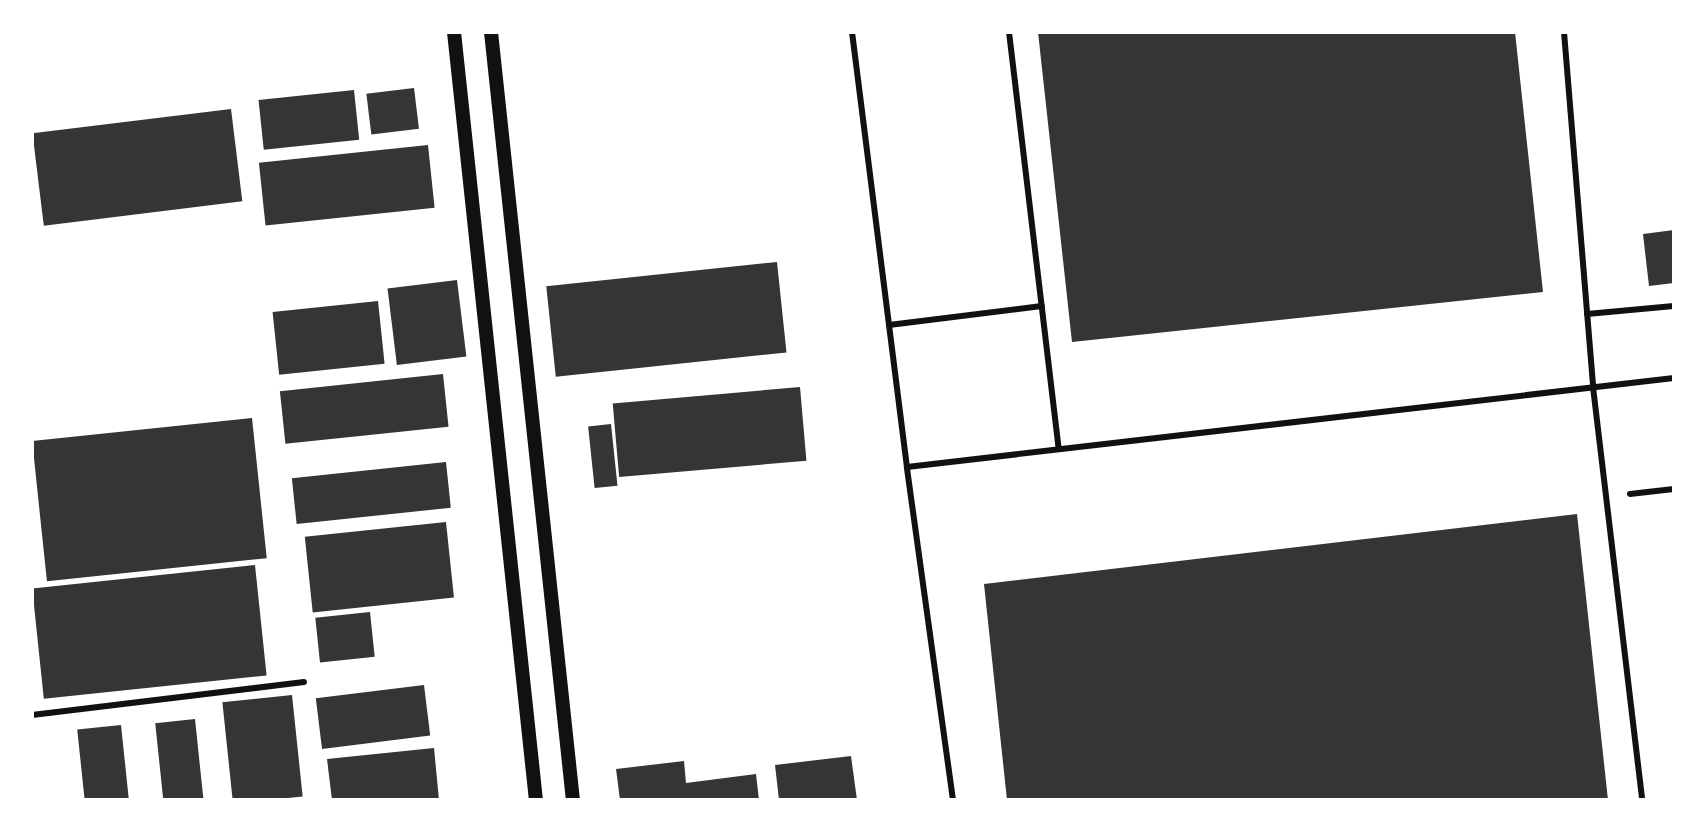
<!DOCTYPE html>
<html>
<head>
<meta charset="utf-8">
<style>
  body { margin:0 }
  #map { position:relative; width:1706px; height:832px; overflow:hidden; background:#fff; font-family:Barlow,sans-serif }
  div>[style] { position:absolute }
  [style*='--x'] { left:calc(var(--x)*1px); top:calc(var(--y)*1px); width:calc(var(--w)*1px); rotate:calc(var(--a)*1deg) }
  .building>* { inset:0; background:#353535; transform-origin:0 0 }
  .service>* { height:6px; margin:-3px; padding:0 3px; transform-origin:3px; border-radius:3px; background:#111 }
  .tertiary>* { height:14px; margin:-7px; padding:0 7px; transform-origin:7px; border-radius:7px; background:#111 }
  span { translate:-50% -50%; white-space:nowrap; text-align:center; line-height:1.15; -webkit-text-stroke:7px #fff; paint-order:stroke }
  .frame { position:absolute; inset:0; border:34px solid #fff; pointer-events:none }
</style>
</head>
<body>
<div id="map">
  <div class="building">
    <div style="clip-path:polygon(1038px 32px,1515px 32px,1543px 292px,1072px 342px)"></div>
    <div style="left:414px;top:88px;width:41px;height:48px;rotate:83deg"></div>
    <div style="left:354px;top:90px;width:50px;height:96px;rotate:84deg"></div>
    <div style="left:231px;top:109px;width:93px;height:200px;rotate:83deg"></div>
    <div style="left:428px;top:145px;width:63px;height:170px;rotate:84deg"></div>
    <div style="clip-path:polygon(1674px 230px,1674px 283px,1649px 286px,1643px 234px)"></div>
    <div style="left:777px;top:262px;width:91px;height:232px;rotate:84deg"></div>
    <div style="left:457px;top:280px;width:77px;height:70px;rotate:83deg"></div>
    <div style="left:378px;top:301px;width:63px;height:106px;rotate:84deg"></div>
    <div style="left:443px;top:374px;width:53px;height:164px;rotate:84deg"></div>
    <div style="left:800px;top:387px;width:74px;height:188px;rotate:85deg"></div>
    <div style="left:252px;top:418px;width:141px;height:221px;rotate:84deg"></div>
    <div style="left:611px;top:424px;width:62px;height:23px;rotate:84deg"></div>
    <div style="left:446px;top:462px;width:46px;height:155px;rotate:84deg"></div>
    <div style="clip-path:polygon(1577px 514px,1608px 800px,1007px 800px,984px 584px)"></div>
    <div style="left:446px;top:522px;width:76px;height:142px;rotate:84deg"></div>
    <div style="left:255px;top:565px;width:111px;height:224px;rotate:84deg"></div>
    <div style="left:370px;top:612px;width:45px;height:55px;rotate:84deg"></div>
    <div style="left:424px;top:685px;width:51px;height:109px;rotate:83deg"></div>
    <div style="left:292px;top:695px;width:102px;height:70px;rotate:84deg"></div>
    <div style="left:195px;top:719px;width:81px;height:40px;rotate:84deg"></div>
    <div style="left:121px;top:725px;width:75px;height:44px;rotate:84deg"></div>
    <div style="clip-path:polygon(434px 748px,439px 800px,332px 800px,327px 759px)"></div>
    <div style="clip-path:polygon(851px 756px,857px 800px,779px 800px,775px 765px)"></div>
    <div style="clip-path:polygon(684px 761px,686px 783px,756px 774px,759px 800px,620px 800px,616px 769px)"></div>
  </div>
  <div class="service">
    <div style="--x:852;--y:32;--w:438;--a:82.8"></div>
    <div style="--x:1009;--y:32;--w:420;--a:83.2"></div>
    <div style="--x:1564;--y:32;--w:356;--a:85.3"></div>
    <div style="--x:1593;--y:387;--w:416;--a:83.2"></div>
    <div style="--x:1587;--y:314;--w:87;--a:-5.3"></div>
    <div style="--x:889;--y:325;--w:154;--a:-7.1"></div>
    <div style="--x:1630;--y:494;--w:44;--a:-6.5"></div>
    <div style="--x:32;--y:715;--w:274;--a:-6.9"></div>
    <div style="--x:953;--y:800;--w:336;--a:-97.9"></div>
    <div style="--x:907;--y:467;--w:772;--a:-6.62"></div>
  </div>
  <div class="tertiary">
    <div style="--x:454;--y:32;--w:772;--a:83.91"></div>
    <div style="--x:491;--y:32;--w:772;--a:83.91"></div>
  </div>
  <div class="frame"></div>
</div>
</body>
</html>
